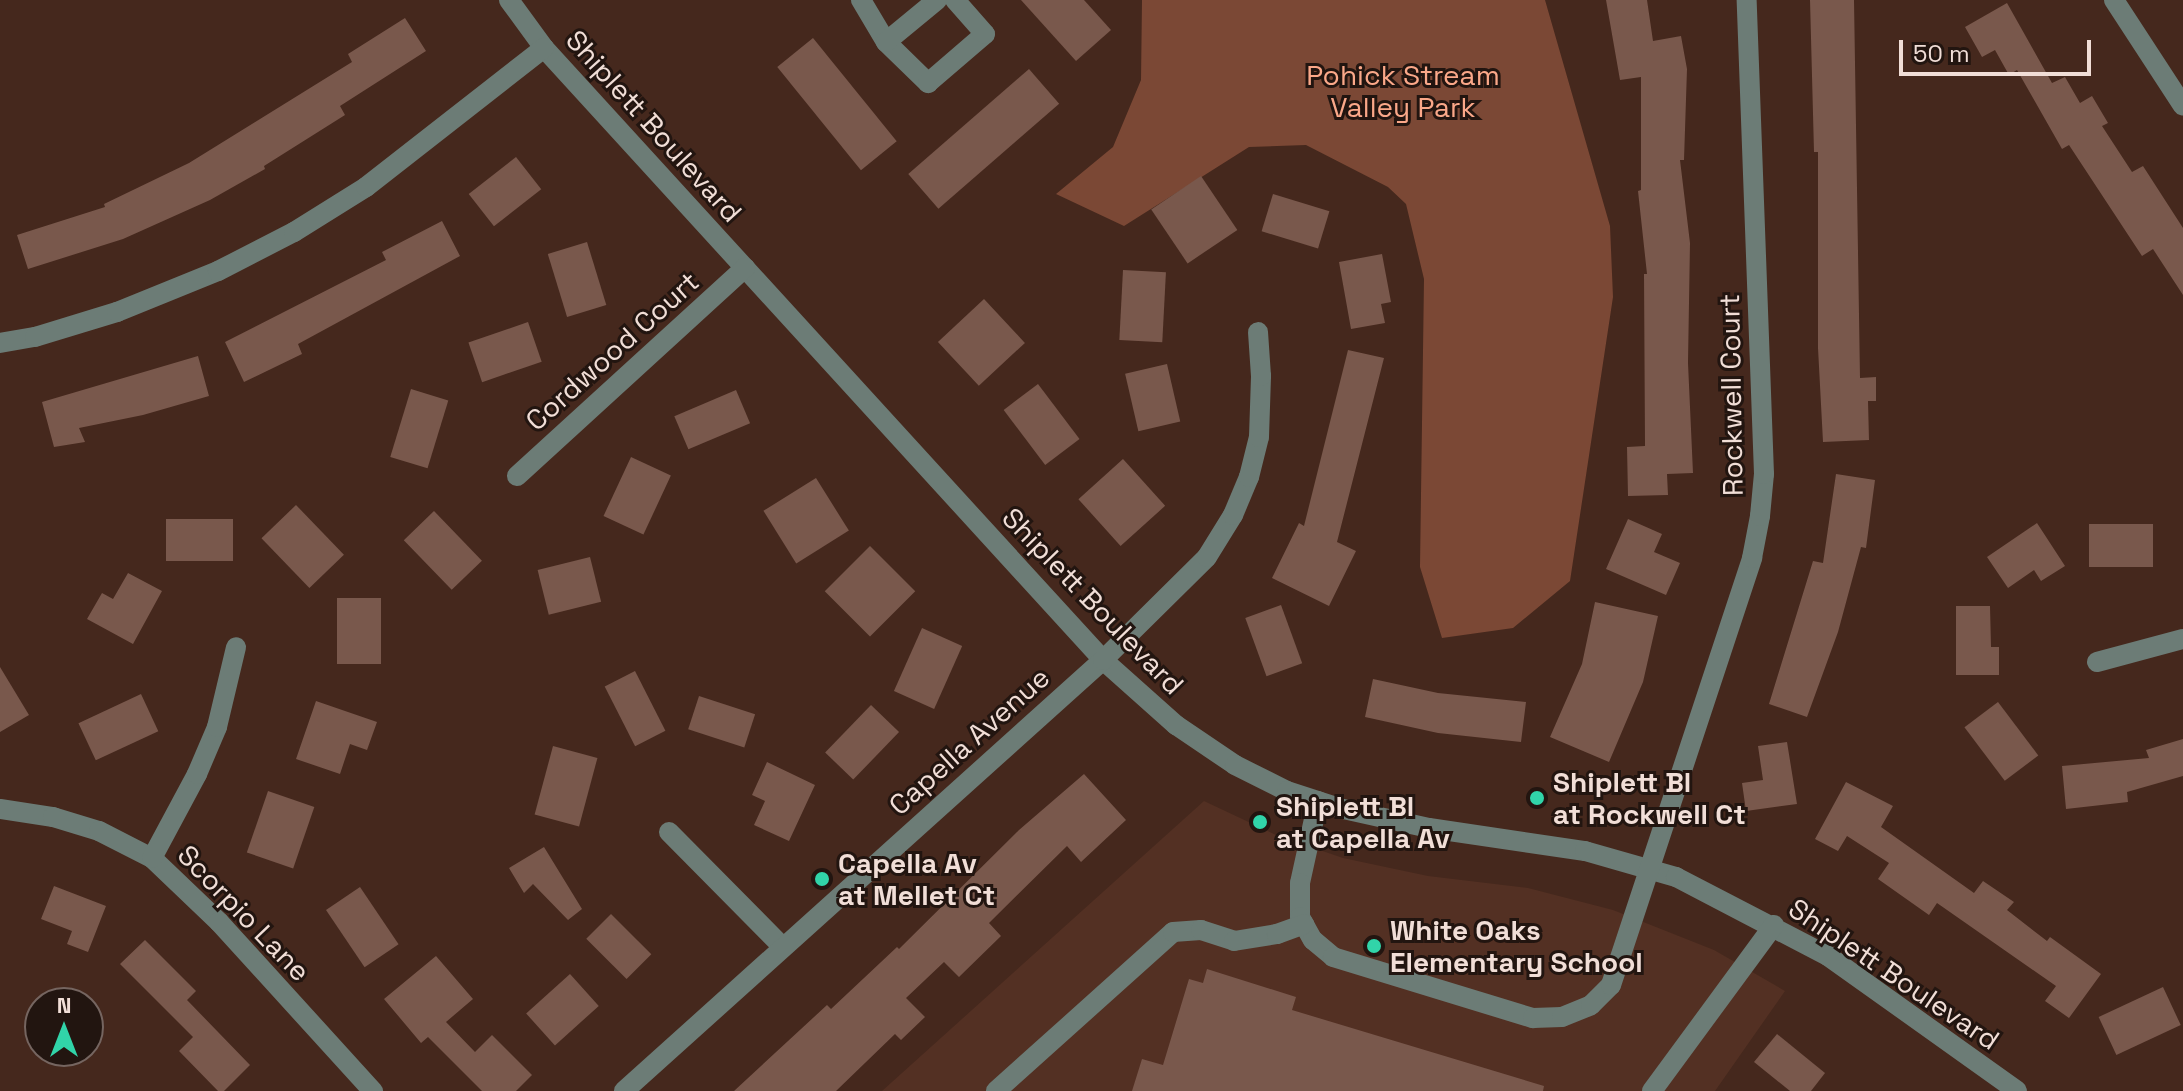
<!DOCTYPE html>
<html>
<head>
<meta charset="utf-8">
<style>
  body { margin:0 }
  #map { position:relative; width:2183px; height:1091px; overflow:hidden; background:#45281d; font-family:"Space Grotesk",sans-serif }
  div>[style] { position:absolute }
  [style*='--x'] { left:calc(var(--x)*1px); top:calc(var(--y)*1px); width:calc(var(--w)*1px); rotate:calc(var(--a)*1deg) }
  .built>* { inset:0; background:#533023 }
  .green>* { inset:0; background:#7b4835 }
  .building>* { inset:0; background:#79584c; transform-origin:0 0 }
  .minor>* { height:20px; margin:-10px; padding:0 10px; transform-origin:10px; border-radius:10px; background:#6c7c76 }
  .dots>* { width:22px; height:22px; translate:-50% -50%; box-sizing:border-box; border:4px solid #221510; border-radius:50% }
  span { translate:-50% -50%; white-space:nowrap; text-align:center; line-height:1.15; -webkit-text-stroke:6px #221510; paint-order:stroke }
  .park-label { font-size:28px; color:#fba889 }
  .street-label { font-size:28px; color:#f1ded7 }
  .poi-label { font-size:28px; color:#f1ded7; font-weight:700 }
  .left { translate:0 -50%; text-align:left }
  .north { position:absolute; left:24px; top:987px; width:80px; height:80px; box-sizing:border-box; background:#221510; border:2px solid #756560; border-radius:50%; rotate:0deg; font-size:22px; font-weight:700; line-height:32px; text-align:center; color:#f1ded7 }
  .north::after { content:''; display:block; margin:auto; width:28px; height:36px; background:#31d4a9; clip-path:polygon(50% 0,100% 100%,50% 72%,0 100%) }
  .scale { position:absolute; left:1899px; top:40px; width:192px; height:36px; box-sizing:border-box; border:4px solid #f1ded7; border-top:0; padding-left:10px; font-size:24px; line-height:28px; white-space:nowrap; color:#f1ded7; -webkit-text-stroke:6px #221510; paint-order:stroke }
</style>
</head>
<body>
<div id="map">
  <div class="built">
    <div style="clip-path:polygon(1204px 801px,1276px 835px,1343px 858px,1428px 876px,1528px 888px,1613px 910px,1714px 950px,1785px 991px,1715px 1091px,882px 1091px)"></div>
  </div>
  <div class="green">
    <div style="clip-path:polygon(1142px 0,1545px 0,1610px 226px,1613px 297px,1570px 581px,1513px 628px,1442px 638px,1420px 567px,1424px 279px,1406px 204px,1388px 187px,1306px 145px,1249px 147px,1124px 226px,1056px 194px,1113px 147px,1141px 80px)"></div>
  </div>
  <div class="building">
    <div style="clip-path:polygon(1021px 0,1084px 0,1111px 30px,1076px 61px)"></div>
    <div style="clip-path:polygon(1606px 0,1647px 0,1653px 41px,1681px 36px,1687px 69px,1684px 160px,1680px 160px,1690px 243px,1688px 363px,1693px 473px,1667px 474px,1668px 495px,1628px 496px,1627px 447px,1645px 446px,1644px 274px,1647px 274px,1638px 191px,1641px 190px,1641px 77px,1620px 80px)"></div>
    <div style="clip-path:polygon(1810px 0,1854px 0,1860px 378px,1876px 377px,1876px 401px,1868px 401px,1869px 440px,1823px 442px,1818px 348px,1818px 152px,1814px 152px)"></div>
    <div style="clip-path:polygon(2007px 3px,2052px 83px,2065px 77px,2080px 103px,2092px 96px,2108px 123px,2102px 126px,2132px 172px,2143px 166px,2183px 228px,2183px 295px,2153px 249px,2142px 256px,2069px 145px,2062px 149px,2017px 70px,2009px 75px,1995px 50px,1982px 57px,1965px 27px)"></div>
    <div style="clip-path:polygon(405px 18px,426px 51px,340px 106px,345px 115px,264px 166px,265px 169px,210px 200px,123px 239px,28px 269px,17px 235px,105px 207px,104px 204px,189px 163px,352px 62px,348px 54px)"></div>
    <div style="left:813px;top:38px;width:133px;height:46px;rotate:51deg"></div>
    <div style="left:1029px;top:69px;width:46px;height:160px;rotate:49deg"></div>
    <div style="left:516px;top:157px;width:41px;height:60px;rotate:52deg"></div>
    <div style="left:1201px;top:176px;width:65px;height:60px;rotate:56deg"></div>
    <div style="left:1273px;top:194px;width:59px;height:39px;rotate:17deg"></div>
    <div style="clip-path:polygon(442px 221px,460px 256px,298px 344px,302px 354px,244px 382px,225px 342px,386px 260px,382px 252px)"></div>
    <div style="left:587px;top:242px;width:66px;height:41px;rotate:73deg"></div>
    <div style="clip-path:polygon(1382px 254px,1391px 302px,1381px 304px,1385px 323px,1351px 329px,1339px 262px)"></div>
    <div style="left:1123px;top:270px;width:43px;height:70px;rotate:3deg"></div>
    <div style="left:984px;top:299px;width:60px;height:63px;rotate:47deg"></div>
    <div style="left:528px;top:322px;width:42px;height:63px;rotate:71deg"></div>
    <div style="clip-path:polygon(1348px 350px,1384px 358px,1337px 542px,1356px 551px,1329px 606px,1272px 578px,1299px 523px,1304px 526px)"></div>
    <div style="clip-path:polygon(198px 356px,209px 396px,143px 415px,79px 428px,85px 442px,54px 447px,42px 402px)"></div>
    <div style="left:1167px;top:364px;width:59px;height:43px;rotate:77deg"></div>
    <div style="left:1038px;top:384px;width:69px;height:43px;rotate:53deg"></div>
    <div style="left:411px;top:389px;width:39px;height:71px;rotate:17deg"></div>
    <div style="left:736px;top:390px;width:36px;height:67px;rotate:67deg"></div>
    <div style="left:631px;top:457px;width:44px;height:65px;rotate:25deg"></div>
    <div style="left:1123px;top:459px;width:63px;height:60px;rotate:48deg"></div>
    <div style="clip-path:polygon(1836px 474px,1875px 480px,1866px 548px,1861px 547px,1838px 632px,1807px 717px,1769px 704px,1813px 561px,1823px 563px)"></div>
    <div style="left:816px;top:478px;width:62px;height:62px;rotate:58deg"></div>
    <div style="left:296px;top:505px;width:69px;height:48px;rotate:46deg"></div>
    <div style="left:434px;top:511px;width:69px;height:42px;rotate:46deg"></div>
    <div style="left:166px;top:519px;width:67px;height:42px"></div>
    <div style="clip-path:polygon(1628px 519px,1662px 534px,1654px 552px,1680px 563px,1666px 595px,1606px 569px)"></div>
    <div style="clip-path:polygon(2037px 523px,2065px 566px,2041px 581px,2034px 570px,2008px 588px,1987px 557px)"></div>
    <div style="left:2089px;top:524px;width:64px;height:43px"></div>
    <div style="left:870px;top:546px;width:64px;height:64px;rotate:45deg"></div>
    <div style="left:590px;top:557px;width:46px;height:54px;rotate:76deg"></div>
    <div style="clip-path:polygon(128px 573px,162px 591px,133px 644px,87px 619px,102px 593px,113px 599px)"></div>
    <div style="left:337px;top:598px;width:44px;height:66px"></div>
    <div style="clip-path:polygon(1595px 602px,1658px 616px,1643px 682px,1609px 762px,1550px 737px,1582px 664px)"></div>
    <div style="left:1281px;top:605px;width:62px;height:38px;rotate:70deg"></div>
    <div style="clip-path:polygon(1956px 606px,1990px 606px,1991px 647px,1999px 647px,1999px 675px,1956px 675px)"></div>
    <div style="left:922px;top:628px;width:44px;height:69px;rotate:24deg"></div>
    <div style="clip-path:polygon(0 667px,29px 715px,0 732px)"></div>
    <div style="left:635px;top:671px;width:67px;height:34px;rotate:63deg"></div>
    <div style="clip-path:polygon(1373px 679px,1438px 693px,1526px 702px,1521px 742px,1438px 733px,1365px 717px)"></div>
    <div style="left:141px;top:694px;width:41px;height:69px;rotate:65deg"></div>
    <div style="left:699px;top:696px;width:59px;height:35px;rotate:18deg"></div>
    <div style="clip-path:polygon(316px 701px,377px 722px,367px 750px,350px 744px,340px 774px,296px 759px)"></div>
    <div style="left:1998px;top:702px;width:67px;height:42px;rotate:53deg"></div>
    <div style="left:871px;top:705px;width:39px;height:66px;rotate:44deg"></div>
    <div style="clip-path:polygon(2183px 739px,2183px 776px,2127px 792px,2128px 802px,2066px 809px,2062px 766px,2149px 758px,2146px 750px)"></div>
    <div style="clip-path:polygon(1787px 742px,1797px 804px,1746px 811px,1742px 783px,1763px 780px,1758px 746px)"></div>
    <div style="left:553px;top:746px;width:46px;height:71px;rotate:15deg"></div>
    <div style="clip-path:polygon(767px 762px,815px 785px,789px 841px,754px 825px,765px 801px,752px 795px)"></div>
    <div style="clip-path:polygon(1084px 774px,1126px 820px,1081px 862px,1067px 846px,989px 923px,1001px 936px,959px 977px,944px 962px,906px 998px,925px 1017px,901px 1040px,895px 1034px,836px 1091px,734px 1091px,827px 1005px,831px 1009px,897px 947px,899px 949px,1019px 830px)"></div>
    <div style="clip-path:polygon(1846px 782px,1893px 806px,1881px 827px,1974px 893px,1983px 881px,2014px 902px,2007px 910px,2047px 941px,2050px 937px,2101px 974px,2069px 1018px,2045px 1001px,2056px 986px,1937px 903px,1929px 915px,1878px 879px,1889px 863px,1847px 836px,1838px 851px,1815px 839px)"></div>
    <div style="left:268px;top:791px;width:49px;height:65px;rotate:19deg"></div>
    <div style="clip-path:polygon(544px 847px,582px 909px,568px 920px,533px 884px,524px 893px,509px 868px)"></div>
    <div style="clip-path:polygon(54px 886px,106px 906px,88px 952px,67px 944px,72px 931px,41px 919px)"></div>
    <div style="left:360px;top:887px;width:69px;height:41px;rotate:56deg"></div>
    <div style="left:611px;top:914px;width:57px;height:35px;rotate:45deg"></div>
    <div style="clip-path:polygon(145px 940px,196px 991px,187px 1000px,250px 1065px,224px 1091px,218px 1091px,179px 1051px,193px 1037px,120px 964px)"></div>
    <div style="clip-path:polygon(436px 956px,473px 999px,446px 1022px,475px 1052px,492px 1035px,532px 1075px,516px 1091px,482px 1091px,428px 1037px,421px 1043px,384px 999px)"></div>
    <div style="clip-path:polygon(1207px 969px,1296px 997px,1292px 1010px,1544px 1086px,1543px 1091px,1132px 1091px,1142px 1059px,1163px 1065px,1189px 979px,1203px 983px)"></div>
    <div style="left:570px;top:974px;width:43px;height:59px;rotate:48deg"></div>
    <div style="left:2163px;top:987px;width:42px;height:71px;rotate:65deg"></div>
    <div style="clip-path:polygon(1777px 1034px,1825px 1073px,1811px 1091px,1790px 1091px,1754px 1062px)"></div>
  </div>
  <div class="minor">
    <div style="--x:509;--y:0;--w:59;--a:53.9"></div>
    <div style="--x:544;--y:48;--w:829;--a:47.59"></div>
    <div style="--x:1103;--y:660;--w:98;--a:41.7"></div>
    <div style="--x:1176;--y:725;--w:71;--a:34.1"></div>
    <div style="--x:1235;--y:765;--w:58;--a:26.6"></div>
    <div style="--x:1287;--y:791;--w:55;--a:18.1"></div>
    <div style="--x:1339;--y:808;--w:92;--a:12.5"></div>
    <div style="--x:1429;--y:828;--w:158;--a:8.4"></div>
    <div style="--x:1585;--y:851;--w:95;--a:15.9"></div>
    <div style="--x:1676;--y:877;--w:171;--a:27.5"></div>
    <div style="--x:1828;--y:956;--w:232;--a:35.5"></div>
    <div style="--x:861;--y:0;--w:49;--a:59.2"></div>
    <div style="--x:886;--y:42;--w:59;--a:44.3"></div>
    <div style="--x:928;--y:83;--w:75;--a:-40.7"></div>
    <div style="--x:985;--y:34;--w:45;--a:-131.4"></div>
    <div style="--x:2114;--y:0;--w:126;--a:56.9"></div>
    <div style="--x:886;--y:42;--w:66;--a:-39.5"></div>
    <div style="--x:0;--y:343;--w:36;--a:-10"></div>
    <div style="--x:35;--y:337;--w:86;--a:-17"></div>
    <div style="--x:117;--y:312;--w:109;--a:-22.1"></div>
    <div style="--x:218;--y:271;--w:85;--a:-27.2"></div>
    <div style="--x:294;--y:232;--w:85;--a:-32"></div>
    <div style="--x:366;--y:187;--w:226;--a:-38"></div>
    <div style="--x:517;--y:476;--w:309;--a:-42.4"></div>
    <div style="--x:2097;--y:662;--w:89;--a:-15"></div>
    <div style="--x:1318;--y:801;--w:84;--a:102.4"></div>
    <div style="--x:1300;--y:883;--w:34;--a:90"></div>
    <div style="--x:1300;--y:917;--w:26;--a:61"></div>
    <div style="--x:1313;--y:940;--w:26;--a:40"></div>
    <div style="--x:1333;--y:957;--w:209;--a:17"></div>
    <div style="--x:1533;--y:1018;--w:29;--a:-2"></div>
    <div style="--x:1562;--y:1017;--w:31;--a:-22"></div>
    <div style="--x:1591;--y:1005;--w:28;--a:-45"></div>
    <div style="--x:1611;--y:985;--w:450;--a:-71.7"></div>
    <div style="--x:1752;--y:558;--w:43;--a:-79.2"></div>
    <div style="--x:1760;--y:516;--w:42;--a:-84.6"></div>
    <div style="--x:1764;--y:474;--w:474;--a:-92.1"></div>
    <div style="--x:0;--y:809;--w:54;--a:8.6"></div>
    <div style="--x:53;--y:817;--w:48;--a:16.9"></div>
    <div style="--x:99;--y:831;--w:59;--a:27"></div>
    <div style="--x:152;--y:858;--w:93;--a:43.7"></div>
    <div style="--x:219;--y:922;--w:229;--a:47.7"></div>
    <div style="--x:669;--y:832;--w:161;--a:45.3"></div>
    <div style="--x:152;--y:858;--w:95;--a:-61.8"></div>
    <div style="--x:197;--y:774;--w:51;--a:-66.9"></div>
    <div style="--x:217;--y:727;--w:82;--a:-76.6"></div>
    <div style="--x:624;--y:1091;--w:644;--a:-41.98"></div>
    <div style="--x:1103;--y:660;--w:146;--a:-44.7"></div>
    <div style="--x:1207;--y:557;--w:49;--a:-58.2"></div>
    <div style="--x:1233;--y:515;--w:41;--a:-67.2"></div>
    <div style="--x:1249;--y:477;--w:41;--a:-76"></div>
    <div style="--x:1259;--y:437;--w:61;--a:-88.1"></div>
    <div style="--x:1261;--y:376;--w:44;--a:-93.9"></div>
    <div style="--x:996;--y:1091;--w:238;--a:-41.9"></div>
    <div style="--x:1173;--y:932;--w:28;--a:-4"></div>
    <div style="--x:1201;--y:930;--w:35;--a:18"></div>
    <div style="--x:1234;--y:941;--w:44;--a:-9.2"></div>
    <div style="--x:1277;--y:934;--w:29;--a:-20"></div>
    <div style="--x:1652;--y:1091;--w:206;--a:-53.7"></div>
  </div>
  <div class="dots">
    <div style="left:1537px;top:798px;background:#31d4a9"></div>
    <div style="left:1260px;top:822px;background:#31d4a9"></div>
    <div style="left:822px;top:879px;background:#31d4a9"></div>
    <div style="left:1374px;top:946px;background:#31d4a9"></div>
  </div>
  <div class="park-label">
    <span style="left:1403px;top:91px">Pohick Stream<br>Valley Park</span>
  </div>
  <div class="street-label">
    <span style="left:654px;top:126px;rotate:48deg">Shiplett Boulevard</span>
    <span style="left:612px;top:351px;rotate:-42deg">Cordwood Court</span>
    <span style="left:1731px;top:395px;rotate:-91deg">Rockwell Court</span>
    <span style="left:1093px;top:601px;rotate:46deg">Shiplett Boulevard</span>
    <span style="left:969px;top:741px;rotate:-42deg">Capella Avenue</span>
    <span style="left:244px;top:913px;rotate:46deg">Scorpio Lane</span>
    <span style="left:1894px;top:974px;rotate:34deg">Shiplett Boulevard</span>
  </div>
  <div class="poi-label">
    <span class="left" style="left:1553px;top:798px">Shiplett Bl<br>at Rockwell Ct</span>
    <span class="left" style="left:1276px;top:822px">Shiplett Bl<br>at Capella Av</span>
    <span class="left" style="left:838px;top:879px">Capella Av<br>at Mellet Ct</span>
    <span class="left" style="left:1390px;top:946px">White Oaks<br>Elementary School</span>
  </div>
  <div class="north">N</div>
  <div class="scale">50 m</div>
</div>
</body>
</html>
